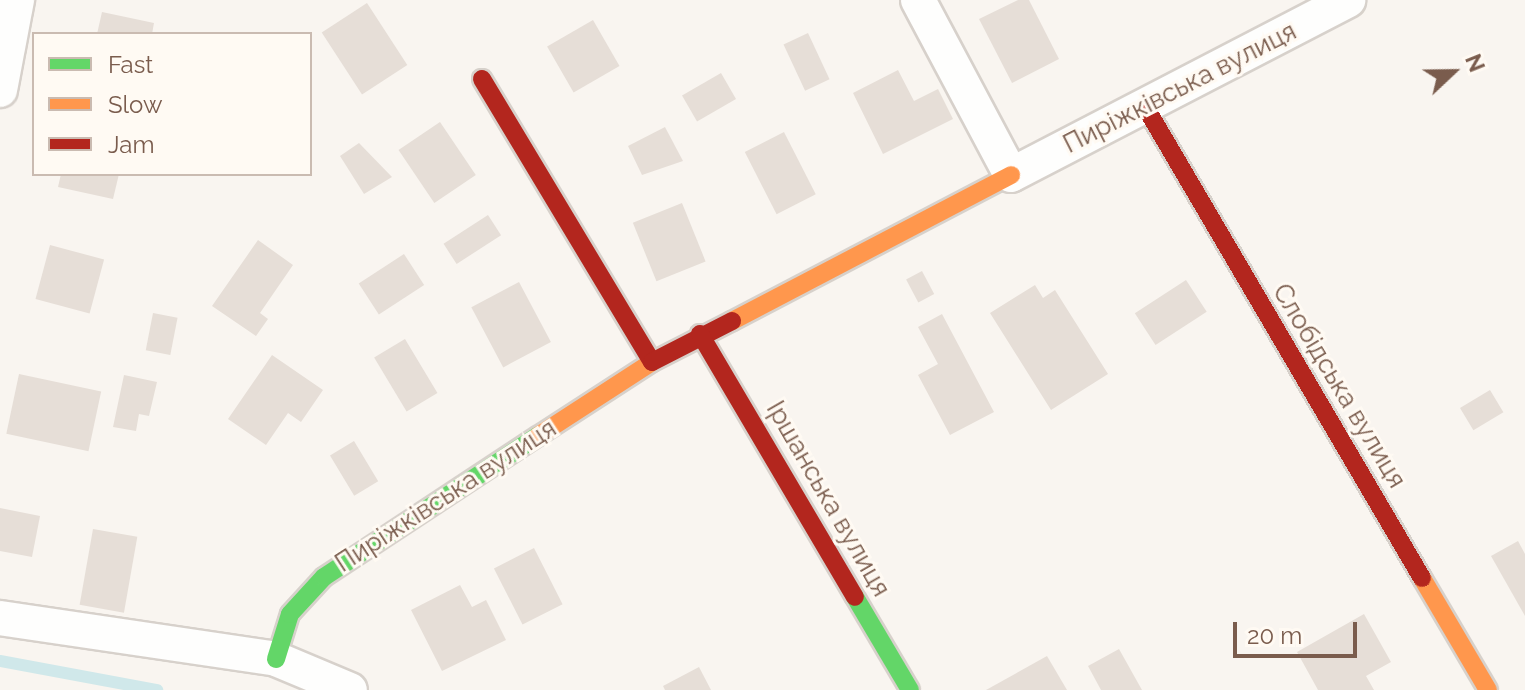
<!DOCTYPE html>
<html>
<head>
<meta charset="utf-8">
<style>
  body { margin:0 }
  #map { position:relative; width:1525px; height:690px; overflow:hidden; background:#f9f5f0; font-family:Raleway,sans-serif }
  div>[style] { position:absolute }
  [style*='--x'] { left:calc(var(--x)*1px); top:calc(var(--y)*1px); width:calc(var(--w)*1px); rotate:calc(var(--a)*1deg) }
  .stream>* { height:12px; margin:-6px; padding:0 6px; transform-origin:6px; border-radius:6px; background:#d0e8ea }
  .building>* { inset:0; background:#e6ded7; transform-origin:0 0 }
  .roads { filter:drop-shadow(2px 0 #d7d1cb) drop-shadow(-2px 0 #d7d1cb) drop-shadow(0 2px #d7d1cb) drop-shadow(0 -2px #d7d1cb) }
  .street>* { height:34px; margin:-17px; padding:0 17px; transform-origin:17px; border-radius:17px; background:#fefefd }
  .fast>* { height:18px; margin:-9px; padding:0 9px; transform-origin:9px; border-radius:9px; background:#63d668 }
  .slow>* { height:18px; margin:-9px; padding:0 9px; transform-origin:9px; border-radius:9px; background:#ff974d }
  .jam>* { height:18px; margin:-9px; padding:0 9px; transform-origin:9px; border-radius:9px; background:#b3261e }
  span { translate:-50% -50%; white-space:nowrap; text-align:center; line-height:1.15; -webkit-text-stroke:6px #fffaf3; paint-order:stroke }
  .street-label { font-size:26px; color:#7a5c4d }
  .legend { position:absolute; left:32px; top:32px; width:280px; height:144px; box-sizing:border-box; background:#fffaf3; border:2px solid #cabbb1; margin:0; padding:10px 14px; list-style:none; font-size:24px; color:#7a5c4d }
  .legend li { display:flex; align-items:center; gap:16px; height:40px }
  .legend b { width:40px; border:2px solid #cabbb1 }
  .north { position:absolute; left:1413px; top:32px; width:80px; height:80px; -webkit-text-stroke:6px #fffaf3; paint-order:stroke; rotate:68deg; font-size:22px; font-weight:700; line-height:32px; text-align:center; color:#7a5c4d }
  .north::after { content:''; display:block; margin:auto; width:28px; height:36px; background:#7a5c4d; clip-path:polygon(50% 0,100% 100%,50% 72%,0 100%) }
  .scale { position:absolute; left:1233px; top:622px; width:124px; height:36px; box-sizing:border-box; border:4px solid #7a5c4d; border-top:0; padding-left:10px; font-size:24px; line-height:28px; white-space:nowrap; color:#7a5c4d; -webkit-text-stroke:6px #fffaf3; paint-order:stroke }
</style>
</head>
<body>
<div id="map">
  <div class="stream">
    <div style="--x:0;--y:661;--w:160;--a:10.5"></div>
  </div>
  <div class="building">
    <div style="clip-path:polygon(1018px 0,1029px 0,1059px 59px,1012px 83px,979px 19px)"></div>
    <div style="left:367px;top:3px;width:74px;height:54px;rotate:57deg"></div>
    <div style="clip-path:polygon(102px 12px,154px 23px,152px 34px,97px 34px)"></div>
    <div style="left:593px;top:20px;width:53px;height:53px;rotate:60deg"></div>
    <div style="left:808px;top:33px;width:51px;height:27px;rotate:65deg"></div>
    <div style="clip-path:polygon(898px 70px,914px 101px,938px 89px,953px 119px,883px 154px,853px 93px)"></div>
    <div style="left:721px;top:73px;width:30px;height:45px;rotate:60deg"></div>
    <div style="left:440px;top:122px;width:64px;height:50px;rotate:56deg"></div>
    <div style="clip-path:polygon(665px 127px,683px 161px,642px 175px,628px 146px)"></div>
    <div style="left:784px;top:132px;width:70px;height:44px;rotate:63deg"></div>
    <div style="clip-path:polygon(359px 143px,392px 177px,364px 194px,340px 156px)"></div>
    <div style="clip-path:polygon(61px 174px,119px 174px,113px 199px,58px 187px)"></div>
    <div style="left:682px;top:203px;width:63px;height:53px;rotate:68deg"></div>
    <div style="left:488px;top:215px;width:24px;height:53px;rotate:57deg"></div>
    <div style="clip-path:polygon(258px 240px,293px 265px,260px 313px,268px 319px,256px 336px,212px 306px)"></div>
    <div style="left:50px;top:245px;width:56px;height:56px;rotate:15deg"></div>
    <div style="left:404px;top:254px;width:37px;height:54px;rotate:57deg"></div>
    <div style="left:922px;top:271px;width:26px;height:18px;rotate:62deg"></div>
    <div style="left:1186px;top:280px;width:38px;height:61px;rotate:57deg"></div>
    <div style="left:519px;top:282px;width:68px;height:54px;rotate:62deg"></div>
    <div style="clip-path:polygon(1035px 285px,1043px 298px,1055px 290px,1108px 374px,1051px 410px,990px 313px)"></div>
    <div style="left:153px;top:313px;width:25px;height:38px;rotate:11deg"></div>
    <div style="clip-path:polygon(942px 314px,994px 412px,950px 435px,918px 375px,938px 364px,918px 327px)"></div>
    <div style="left:405px;top:339px;width:63px;height:36px;rotate:59deg"></div>
    <div style="clip-path:polygon(272px 355px,323px 390px,301px 422px,288px 413px,266px 445px,228px 419px)"></div>
    <div style="left:19px;top:374px;width:84px;height:61px;rotate:12deg"></div>
    <div style="clip-path:polygon(124px 375px,157px 382px,149px 416px,139px 414px,136px 431px,113px 427px)"></div>
    <div style="left:1490px;top:390px;width:26px;height:35px;rotate:59deg"></div>
    <div style="left:354px;top:441px;width:47px;height:28px;rotate:59deg"></div>
    <div style="clip-path:polygon(0 508px,40px 516px,32px 557px,0 551px)"></div>
    <div style="left:93px;top:529px;width:45px;height:77px;rotate:10deg"></div>
    <div style="clip-path:polygon(1518px 541px,1525px 554px,1525px 616px,1491px 556px)"></div>
    <div style="left:534px;top:548px;width:63px;height:45px;rotate:63deg"></div>
    <div style="clip-path:polygon(460px 585px,472px 607px,486px 600px,506px 640px,442px 671px,411px 610px)"></div>
    <div style="clip-path:polygon(1364px 614px,1391px 662px,1366px 676px,1374px 690px,1318px 690px,1297px 652px)"></div>
    <div style="clip-path:polygon(1119px 649px,1142px 690px,1101px 690px,1088px 666px)"></div>
    <div style="clip-path:polygon(1047px 656px,1067px 690px,986px 690px)"></div>
    <div style="clip-path:polygon(699px 667px,711px 690px,665px 690px,663px 686px)"></div>
  </div>
  <div class="roads">
    <div class="street">
      <div style="--x:918;--y:0;--w:198;--a:62"></div>
      <div style="--x:1011;--y:175;--w:380;--a:-27.4"></div>
      <div style="--x:0;--y:90;--w:92;--a:-79.3"></div>
      <div style="--x:0;--y:618;--w:279;--a:8.4"></div>
      <div style="--x:276;--y:659;--w:80;--a:22.7"></div>
    </div>
    <div class="fast">
      <div style="--x:855;--y:597;--w:108;--a:59.4"></div>
      <div style="--x:276;--y:659;--w:47;--a:-72.7"></div>
      <div style="--x:290;--y:614;--w:50;--a:-47.4"></div>
      <div style="--x:324;--y:577;--w:256;--a:-33.4"></div>
    </div>
    <div class="slow">
      <div style="--x:732;--y:321;--w:315;--a:-27.6"></div>
      <div style="--x:538;--y:436;--w:136;--a:-33"></div>
      <div style="--x:1422;--y:578;--w:130;--a:59.5"></div>
    </div>
    <div class="jam">
      <div style="--x:482;--y:79;--w:330;--a:59"></div>
      <div style="--x:652;--y:362;--w:90;--a:-27.1"></div>
      <div style="--x:1146;--y:108;--w:545;--a:59.58"></div>
      <div style="--x:700;--y:334;--w:305;--a:59.5"></div>
    </div>
  </div>
  <div class="street-label">
    <span style="left:1180px;top:88px;rotate:-27deg">Пиріжківська вулиця</span>
    <span style="left:1339px;top:386px;rotate:59deg">Слобідська вулиця</span>
    <span style="left:446px;top:496px;rotate:-33deg">Пиріжківська вулиця</span>
    <span style="left:828px;top:499px;rotate:60deg">Іршанська вулиця</span>
  </div>
  <ul class="legend">
  <li><b style="height:10px;background:#63d668"></b>Fast</li>
  <li><b style="height:10px;background:#ff974d"></b>Slow</li>
  <li><b style="height:10px;background:#b3261e"></b>Jam</li>
  </ul>
  <div class="north">N</div>
  <div class="scale">20 m</div>
</div>
</body>
</html>
